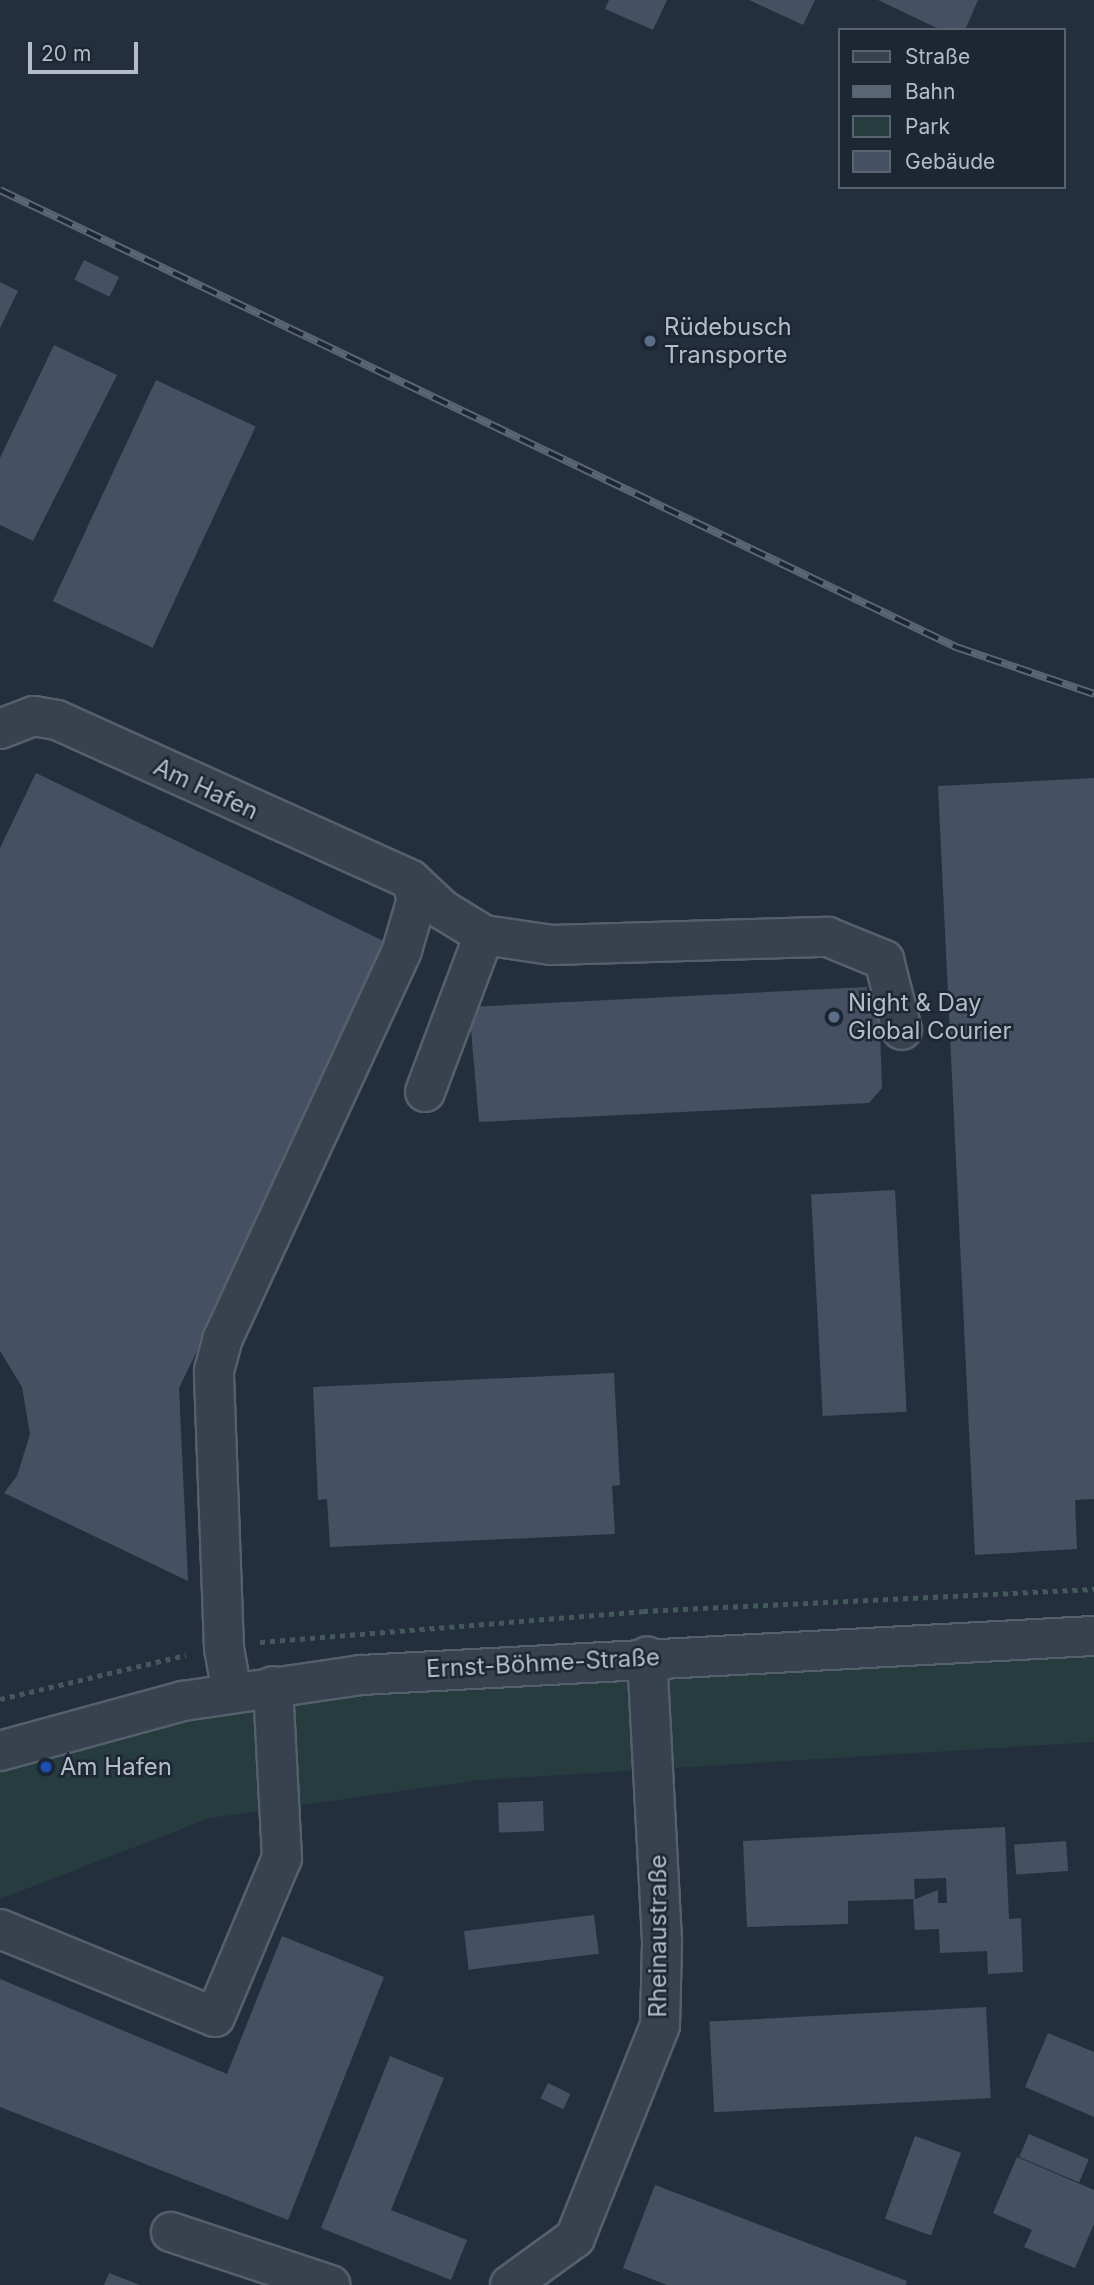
<!DOCTYPE html>
<html>
<head>
<meta charset="utf-8">
<style>
  body { margin:0 }
  #map { position:relative; width:1094px; height:2285px; overflow:hidden; background:#242f3e; font-family:Inter,sans-serif }
  div>[style] { position:absolute }
  [style*='--x'] { left:calc(var(--x)*1px); top:calc(var(--y)*1px); width:calc(var(--w)*1px); rotate:calc(var(--a)*1deg) }
  .green>* { inset:0; background:#263c3f }
  .building>* { inset:0; background:#455162; transform-origin:0 0 }
  .path>* { height:4.5px; margin-top:-2.25px; transform-origin:0; background:repeating-linear-gradient(90deg,#44595c 0 5px,transparent 0 10px) }
  .roads { filter:drop-shadow(2px 0 #565f6c) drop-shadow(-2px 0 #565f6c) drop-shadow(0 2px #565f6c) drop-shadow(0 -2px #565f6c) }
  .minor>* { height:38px; margin:-19px; padding:0 19px; transform-origin:19px; border-radius:19px; background:#38414e }
  .rail>* { height:8px; margin-top:-4px; transform-origin:0; background:repeating-linear-gradient(90deg,#1d2633 0 16px,#5a6575 0 32px); box-sizing:border-box; border-block:2px solid #5a6575 }
  .dots>* { width:19px; height:19px; translate:-50% -50%; box-sizing:border-box; border:4px solid #1d2633; border-radius:50% }
  span { translate:-50% -50%; white-space:nowrap; text-align:center; line-height:1.15; -webkit-text-stroke:5px #1d2633; paint-order:stroke }
  .poi-label { font-size:24px; color:#b4bcc9 }
  .left { translate:0 -50%; text-align:left }
  .street-label { font-size:24px; color:#b4bcc9 }
  .legend { position:absolute; left:838px; top:28px; width:228px; height:161px; box-sizing:border-box; background:#1d2633; border:2px solid #59626f; margin:0; padding:9px 12px; list-style:none; font-size:21px; color:#b4bcc9 }
  .legend li { display:flex; align-items:center; gap:14px; height:35px }
  .legend b { width:35px; border:2px solid #59626f }
  .scale { position:absolute; left:28px; top:42px; width:110px; height:32px; box-sizing:border-box; border:4px solid #b4bcc9; border-top:0; padding-left:9px; font-size:21px; line-height:24px; white-space:nowrap; color:#b4bcc9; -webkit-text-stroke:5px #1d2633; paint-order:stroke }
</style>
</head>
<body>
<div id="map">
  <div class="green">
    <div style="clip-path:polygon(1094px 1638px,1094px 1742px,480px 1780px,210px 1818px,0 1899px,0 1755px,286px 1684px)"></div>
  </div>
  <div class="building">
    <div style="clip-path:polygon(609px 0,667px 0,653px 30px,605px 9px)"></div>
    <div style="clip-path:polygon(749px 0,815px 0,803px 25px)"></div>
    <div style="clip-path:polygon(878px 0,978px 0,965px 30px,941px 30px)"></div>
    <div style="left:84px;top:260px;width:39px;height:22px;rotate:26deg"></div>
    <div style="clip-path:polygon(0 282px,18px 291px,0 328px)"></div>
    <div style="clip-path:polygon(54px 345px,117px 375px,33px 541px,0 525px,0 458px)"></div>
    <div style="left:156px;top:380px;width:110px;height:244px;rotate:25deg"></div>
    <div style="clip-path:polygon(36px 773px,394px 946px,179px 1388px,188px 1581px,4px 1493px,17px 1476px,30px 1434px,22px 1387px,0 1351px,0 848px)"></div>
    <div style="clip-path:polygon(1094px 778px,1094px 1499px,1075px 1500px,1077px 1549px,975px 1555px,938px 786px)"></div>
    <div style="clip-path:polygon(867px 987px,867px 1004px,879px 1005px,882px 1088px,869px 1103px,479px 1122px,469px 1007px)"></div>
    <div style="left:895px;top:1190px;width:222px;height:84px;rotate:87deg"></div>
    <div style="clip-path:polygon(614px 1373px,620px 1485px,612px 1486px,615px 1534px,330px 1547px,327px 1499px,318px 1500px,313px 1387px)"></div>
    <div style="left:543px;top:1801px;width:30px;height:45px;rotate:88deg"></div>
    <div style="clip-path:polygon(1005px 1827px,1009px 1919px,1021px 1918px,1023px 1972px,988px 1974px,987px 1951px,940px 1953px,939px 1929px,915px 1930px,913px 1900px,938px 1890px,938px 1903px,947px 1903px,946px 1878px,914px 1879px,915px 1899px,848px 1901px,848px 1924px,747px 1927px,743px 1841px)"></div>
    <div style="left:1066px;top:1841px;width:30px;height:52px;rotate:86deg"></div>
    <div style="left:594px;top:1915px;width:39px;height:131px;rotate:83deg"></div>
    <div style="clip-path:polygon(282px 1936px,384px 1977px,288px 2220px,0 2107px,0 1979px,227px 2074px)"></div>
    <div style="left:986px;top:2007px;width:91px;height:277px;rotate:87deg"></div>
    <div style="clip-path:polygon(1048px 2033px,1094px 2052px,1094px 2117px,1025px 2087px)"></div>
    <div style="clip-path:polygon(390px 2056px,444px 2078px,391px 2210px,467px 2240px,451px 2280px,321px 2228px)"></div>
    <div style="left:548px;top:2083px;width:25px;height:17px;rotate:26deg"></div>
    <div style="left:1029px;top:2134px;width:65px;height:25px;rotate:23deg"></div>
    <div style="left:915px;top:2136px;width:49px;height:88px;rotate:20deg"></div>
    <div style="clip-path:polygon(1017px 2157px,1094px 2190px,1094px 2224px,1075px 2268px,1024px 2247px,1032px 2230px,993px 2213px)"></div>
    <div style="clip-path:polygon(655px 2185px,907px 2281px,906px 2285px,667px 2285px,623px 2268px)"></div>
    <div style="clip-path:polygon(109px 2273px,140px 2285px,104px 2285px)"></div>
  </div>
  <div class="path">
    <div style="--x:260;--y:1642;--w:384;--a:-4.6"></div>
    <div style="--x:643;--y:1611;--w:452;--a:-2.8"></div>
    <div style="--x:0;--y:1699;--w:191;--a:-13.3"></div>
  </div>
  <div class="roads">
    <div class="minor">
      <div style="--x:0;--y:729;--w:36;--a:-21"></div>
      <div style="--x:34;--y:716;--w:23;--a:10"></div>
      <div style="--x:57;--y:720;--w:388;--a:24.3"></div>
      <div style="--x:411;--y:880;--w:44;--a:43.2"></div>
      <div style="--x:443;--y:910;--w:48;--a:31.4"></div>
      <div style="--x:484;--y:935;--w:69;--a:8.4"></div>
      <div style="--x:552;--y:945;--w:276;--a:-1.7"></div>
      <div style="--x:828;--y:937;--w:61;--a:22.3"></div>
      <div style="--x:884;--y:960;--w:72;--a:75.6"></div>
      <div style="--x:425;--y:1092;--w:168;--a:-69.4"></div>
      <div style="--x:232;--y:1693;--w:46;--a:-100.1"></div>
      <div style="--x:224;--y:1648;--w:277;--a:-92.1"></div>
      <div style="--x:214;--y:1371;--w:34;--a:-75"></div>
      <div style="--x:223;--y:1338;--w:427;--a:-65.2"></div>
      <div style="--x:402;--y:950;--w:53;--a:-73.6"></div>
      <div style="--x:417;--y:899;--w:20;--a:-108"></div>
      <div style="--x:0;--y:1751;--w:190;--a:-15.3"></div>
      <div style="--x:183;--y:1701;--w:180;--a:-8.3"></div>
      <div style="--x:361;--y:1675;--w:734;--a:-3.05"></div>
      <div style="--x:0;--y:1929;--w:232;--a:22.3"></div>
      <div style="--x:215;--y:2017;--w:173;--a:-67.2"></div>
      <div style="--x:282;--y:1858;--w:172;--a:-93"></div>
      <div style="--x:171;--y:2232;--w:168;--a:18.4"></div>
      <div style="--x:510;--y:2285;--w:80;--a:-35.9"></div>
      <div style="--x:575;--y:2238;--w:229;--a:-68.2"></div>
      <div style="--x:660;--y:2025;--w:84;--a:-88.6"></div>
      <div style="--x:662;--y:1941;--w:285;--a:-93"></div>
    </div>
  </div>
  <div class="rail">
    <div style="--x:0;--y:190;--w:1060;--a:25.55"></div>
    <div style="--x:956;--y:647;--w:146;--a:18.8"></div>
  </div>
  <div class="dots">
    <div style="left:650px;top:341px;background:#5c6f8a"></div>
    <div style="left:834px;top:1017px;background:#5c6f8a"></div>
    <div style="left:46px;top:1767px;background:#1a4fb4"></div>
  </div>
  <div class="poi-label">
    <span class="left" style="left:664px;top:341px">Rüdebusch<br>Transporte</span>
    <span class="left" style="left:848px;top:1017px">Night &amp; Day<br>Global Courier</span>
    <span class="left" style="left:60px;top:1767px">Am Hafen</span>
  </div>
  <div class="street-label">
    <span style="left:206px;top:789px;rotate:25deg">Am Hafen</span>
    <span style="left:543px;top:1663px;rotate:-3deg">Ernst-Böhme-Straße</span>
    <span style="left:658px;top:1936px;rotate:-90deg">Rheinaustraße</span>
  </div>
  <ul class="legend">
  <li><b style="height:9px;background:#38414e"></b>Straße</li>
  <li><b style="height:9px;background:#5a6575"></b>Bahn</li>
  <li><b style="height:19px;background:#263c3f"></b>Park</li>
  <li><b style="height:19px;background:#455162"></b>Gebäude</li>
  </ul>
  <div class="scale">20 m</div>
</div>
</body>
</html>
